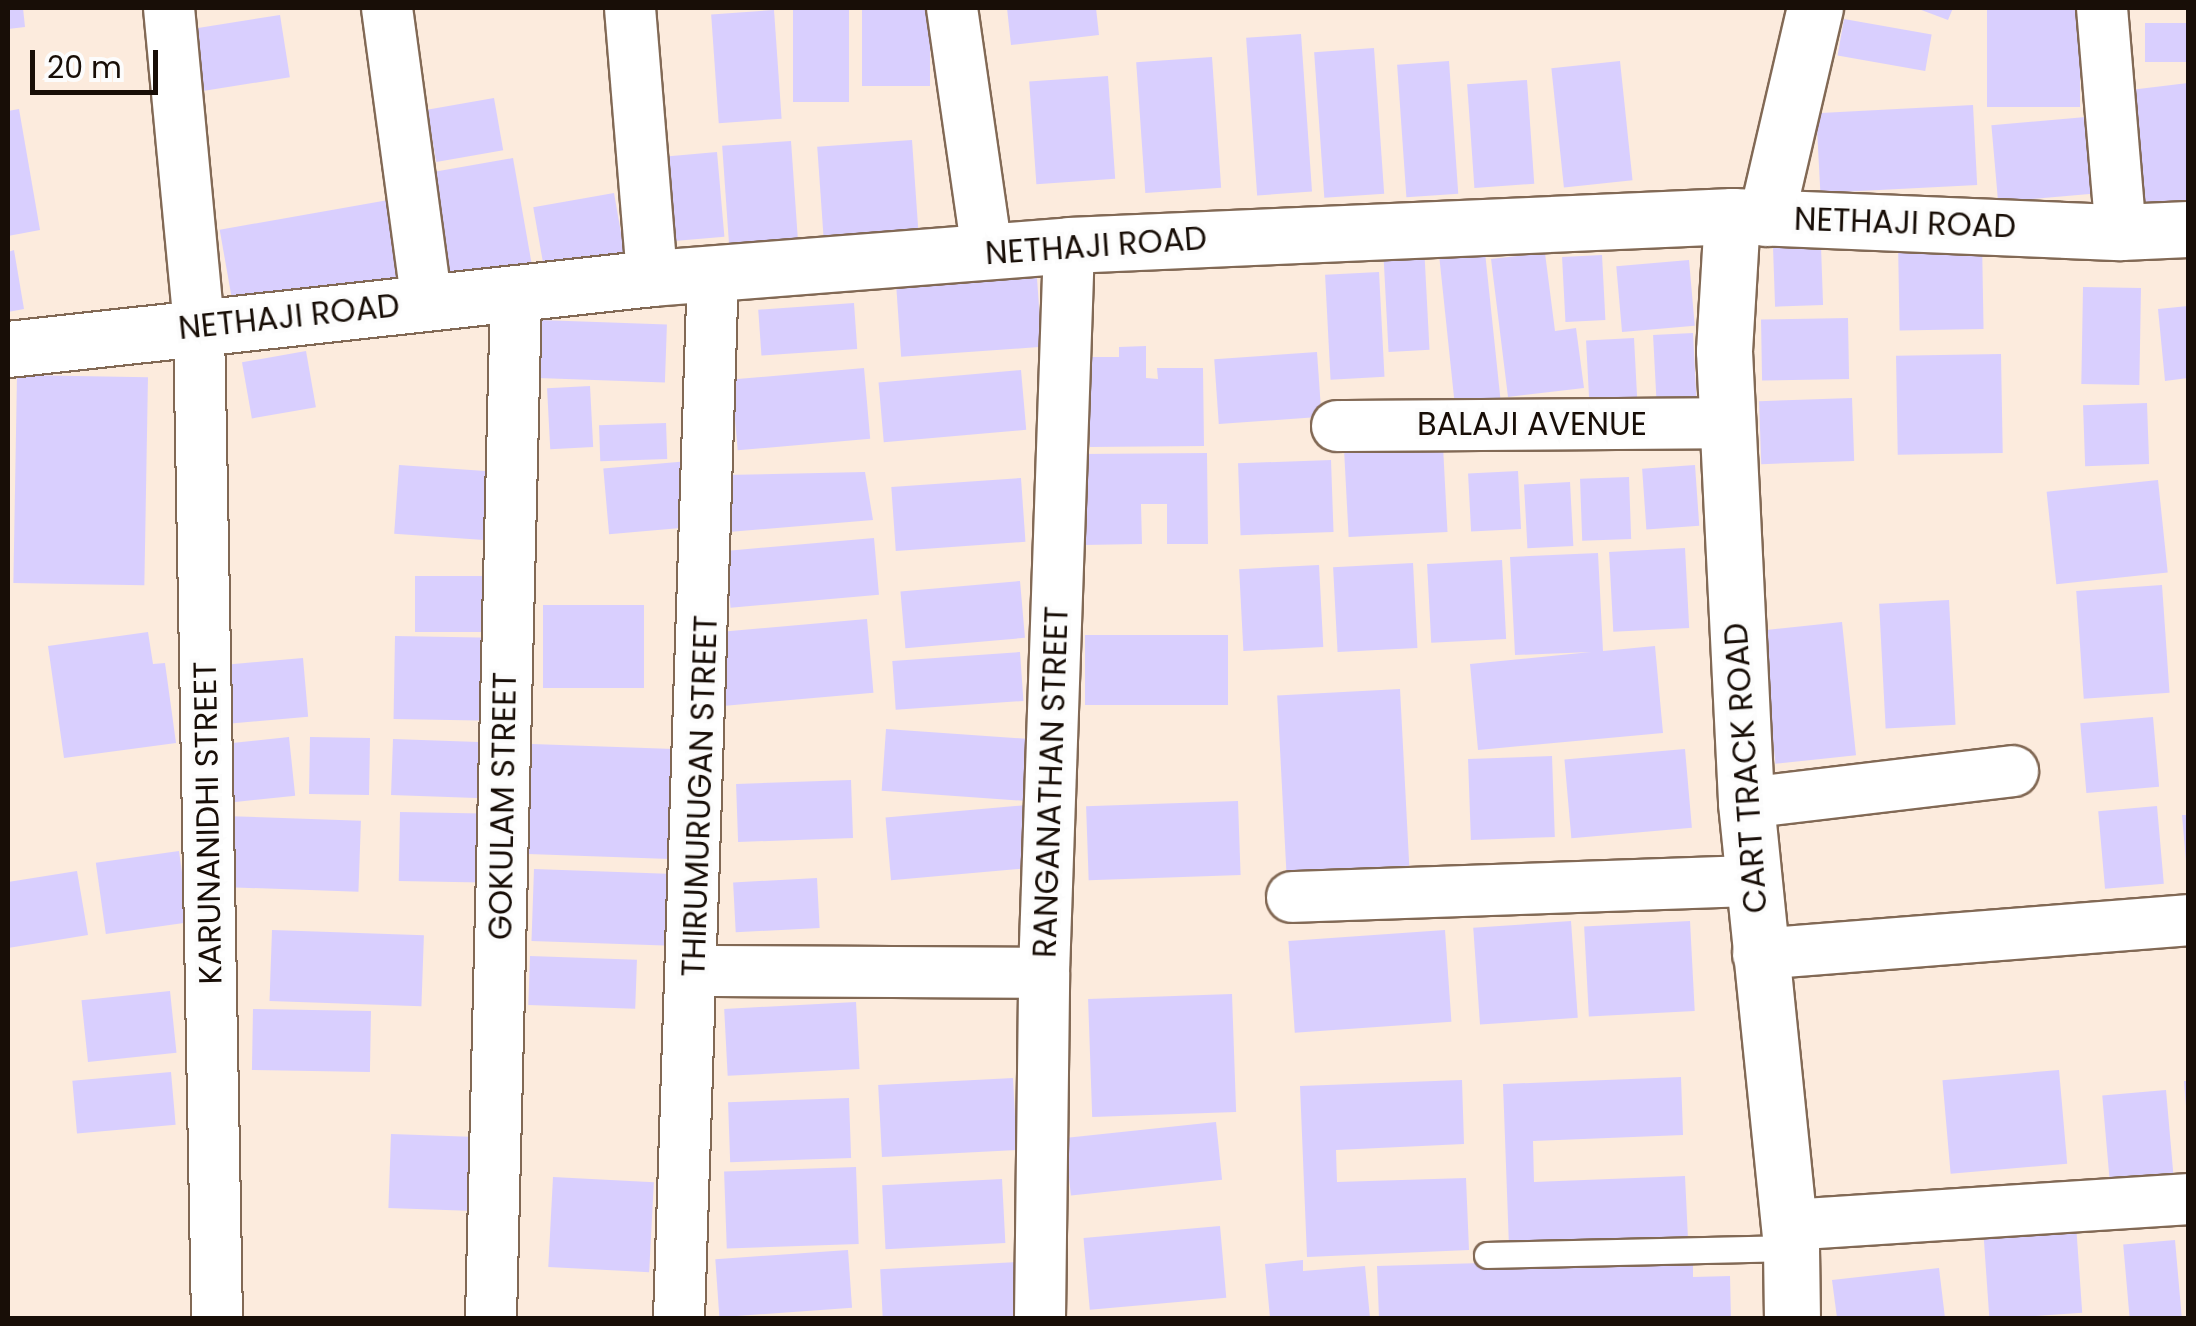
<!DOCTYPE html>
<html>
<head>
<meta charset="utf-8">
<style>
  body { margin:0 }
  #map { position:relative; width:2196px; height:1326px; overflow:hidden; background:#fcebdd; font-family:Poppins,sans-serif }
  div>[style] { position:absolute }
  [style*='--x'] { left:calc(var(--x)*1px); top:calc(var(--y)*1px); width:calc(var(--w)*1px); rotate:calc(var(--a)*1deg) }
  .building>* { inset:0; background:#d9cffe; transform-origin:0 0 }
  .roads { filter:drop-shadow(2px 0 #826955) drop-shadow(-2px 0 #826955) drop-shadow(0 2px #826955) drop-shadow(0 -2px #826955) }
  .lane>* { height:25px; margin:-12.5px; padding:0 12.5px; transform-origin:12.5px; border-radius:12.5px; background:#fff }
  .street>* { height:50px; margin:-25px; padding:0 25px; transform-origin:25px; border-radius:25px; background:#fff }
  .secondary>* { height:55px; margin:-27.5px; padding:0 27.5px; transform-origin:27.5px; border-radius:27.5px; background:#fff }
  span { translate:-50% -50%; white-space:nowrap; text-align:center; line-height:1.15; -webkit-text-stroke:8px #fcfcfc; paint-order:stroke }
  .street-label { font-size:32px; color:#180e07 }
  .frame { position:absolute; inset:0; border:10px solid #180e07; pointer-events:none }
  .scale { position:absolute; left:30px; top:50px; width:128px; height:45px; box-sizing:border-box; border:5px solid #180e07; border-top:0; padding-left:12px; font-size:30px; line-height:35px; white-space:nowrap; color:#180e07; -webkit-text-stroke:8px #fcfcfc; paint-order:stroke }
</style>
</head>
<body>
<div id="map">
  <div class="building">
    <div style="clip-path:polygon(8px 8px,23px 8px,25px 27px,8px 29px)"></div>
    <div style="left:793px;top:8px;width:56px;height:94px"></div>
    <div style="left:862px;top:8px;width:68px;height:78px"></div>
    <div style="clip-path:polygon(1007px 8px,1096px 8px,1099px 35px,1011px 45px)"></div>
    <div style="clip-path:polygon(1916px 8px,1953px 8px,1948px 20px)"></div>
    <div style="left:1987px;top:8px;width:93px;height:99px"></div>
    <div style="left:774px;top:10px;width:109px;height:63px;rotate:86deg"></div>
    <div style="left:280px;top:15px;width:63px;height:110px;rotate:81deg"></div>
    <div style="left:1844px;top:19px;width:89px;height:37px;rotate:10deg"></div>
    <div style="left:2188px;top:23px;width:39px;height:43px;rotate:90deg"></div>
    <div style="left:1301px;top:34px;width:158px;height:55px;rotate:86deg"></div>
    <div style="left:1374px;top:48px;width:146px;height:60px;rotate:86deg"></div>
    <div style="left:1212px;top:57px;width:131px;height:76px;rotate:86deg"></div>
    <div style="left:1449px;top:61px;width:133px;height:52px;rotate:86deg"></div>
    <div style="left:1620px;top:61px;width:120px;height:69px;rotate:84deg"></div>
    <div style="left:1108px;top:76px;width:103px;height:79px;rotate:86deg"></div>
    <div style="left:1527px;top:80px;width:104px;height:60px;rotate:86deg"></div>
    <div style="clip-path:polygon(2188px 83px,2188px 202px,2146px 207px,2130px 90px)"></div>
    <div style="left:494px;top:98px;width:53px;height:68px;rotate:80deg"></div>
    <div style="left:1973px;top:105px;width:80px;height:157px;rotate:87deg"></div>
    <div style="clip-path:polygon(19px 109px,40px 230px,8px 236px,8px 111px)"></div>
    <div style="left:2097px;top:116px;width:77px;height:106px;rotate:85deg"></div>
    <div style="left:912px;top:140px;width:102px;height:95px;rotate:86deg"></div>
    <div style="left:791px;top:141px;width:109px;height:69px;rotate:86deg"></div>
    <div style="left:717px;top:152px;width:85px;height:68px;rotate:85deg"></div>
    <div style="left:513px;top:158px;width:107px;height:84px;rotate:80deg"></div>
    <div style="left:614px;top:193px;width:66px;height:82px;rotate:80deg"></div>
    <div style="left:394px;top:199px;width:79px;height:177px;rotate:80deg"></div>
    <div style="left:1982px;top:240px;width:89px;height:84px;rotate:89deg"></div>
    <div style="left:1424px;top:245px;width:105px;height:41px;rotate:87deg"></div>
    <div style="left:1821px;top:246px;width:59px;height:48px;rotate:88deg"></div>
    <div style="clip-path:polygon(14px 250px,24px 309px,8px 312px,8px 252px)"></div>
    <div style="left:1485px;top:252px;width:157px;height:46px;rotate:84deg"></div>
    <div style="clip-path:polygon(1545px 253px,1555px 331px,1576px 328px,1584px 388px,1508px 397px,1491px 259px)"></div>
    <div style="left:1602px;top:255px;width:65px;height:40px;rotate:87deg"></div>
    <div style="left:1689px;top:260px;width:66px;height:73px;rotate:85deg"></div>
    <div style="left:1379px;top:272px;width:105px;height:54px;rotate:87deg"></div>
    <div style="left:1037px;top:278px;width:69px;height:141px;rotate:86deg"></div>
    <div style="left:2141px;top:288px;width:97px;height:58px;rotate:91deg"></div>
    <div style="left:854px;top:303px;width:46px;height:96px;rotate:86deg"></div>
    <div style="clip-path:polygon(2188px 306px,2188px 378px,2165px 381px,2158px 309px)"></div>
    <div style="left:1848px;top:318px;width:61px;height:87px;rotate:89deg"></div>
    <div style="left:540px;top:320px;width:127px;height:58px;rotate:2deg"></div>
    <div style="left:1693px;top:333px;width:72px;height:40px;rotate:87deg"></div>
    <div style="left:1634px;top:338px;width:66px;height:48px;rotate:87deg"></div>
    <div style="clip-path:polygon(1146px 346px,1146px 378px,1158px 379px,1157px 368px,1203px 368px,1204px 446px,1090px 447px,1089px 357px,1119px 357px,1119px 347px)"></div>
    <div style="left:306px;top:351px;width:57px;height:65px;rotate:80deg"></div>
    <div style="left:1317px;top:352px;width:65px;height:103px;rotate:86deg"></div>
    <div style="left:2001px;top:354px;width:99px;height:105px;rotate:89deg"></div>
    <div style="left:864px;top:368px;width:71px;height:133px;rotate:85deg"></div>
    <div style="left:1021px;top:370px;width:60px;height:143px;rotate:85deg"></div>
    <div style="left:17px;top:375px;width:131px;height:208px;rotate:1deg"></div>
    <div style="left:590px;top:386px;width:61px;height:43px;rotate:87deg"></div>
    <div style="left:1852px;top:398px;width:63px;height:93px;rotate:88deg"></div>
    <div style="left:2147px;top:403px;width:61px;height:64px;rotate:88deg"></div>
    <div style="left:666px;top:423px;width:36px;height:67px;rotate:88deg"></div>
    <div style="left:1443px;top:446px;width:86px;height:99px;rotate:87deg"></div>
    <div style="clip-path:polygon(1207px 453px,1208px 544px,1167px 544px,1167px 504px,1141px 504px,1142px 544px,1083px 545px,1082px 454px)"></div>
    <div style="left:1331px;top:460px;width:72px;height:93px;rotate:88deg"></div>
    <div style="left:689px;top:461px;width:66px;height:86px;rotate:85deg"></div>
    <div style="left:399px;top:465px;width:108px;height:69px;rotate:4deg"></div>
    <div style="left:1695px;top:465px;width:61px;height:53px;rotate:86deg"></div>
    <div style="left:1518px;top:471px;width:58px;height:50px;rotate:87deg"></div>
    <div style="clip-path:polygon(865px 472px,873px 520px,729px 532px,724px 475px)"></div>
    <div style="left:1629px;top:477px;width:62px;height:49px;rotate:88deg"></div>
    <div style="left:1021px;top:478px;width:64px;height:130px;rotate:86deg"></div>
    <div style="left:2158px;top:480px;width:93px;height:112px;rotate:84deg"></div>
    <div style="left:1570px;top:482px;width:64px;height:46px;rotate:87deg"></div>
    <div style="left:874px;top:538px;width:57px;height:149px;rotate:85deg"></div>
    <div style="left:1685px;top:548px;width:80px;height:76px;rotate:87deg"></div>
    <div style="clip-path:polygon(1598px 553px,1603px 651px,1655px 646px,1663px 733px,1478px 750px,1470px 664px,1591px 652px,1515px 655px,1510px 557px)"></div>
    <div style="left:1502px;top:560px;width:79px;height:75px;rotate:87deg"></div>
    <div style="left:1413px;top:563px;width:85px;height:80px;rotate:87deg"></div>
    <div style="left:1319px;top:565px;width:82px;height:80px;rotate:87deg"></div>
    <div style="left:415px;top:576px;width:87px;height:56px"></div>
    <div style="left:1020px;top:581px;width:57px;height:120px;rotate:85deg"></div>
    <div style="left:2162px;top:585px;width:108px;height:86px;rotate:86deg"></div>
    <div style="left:1949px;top:600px;width:125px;height:70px;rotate:87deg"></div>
    <div style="left:543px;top:605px;width:101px;height:83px"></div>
    <div style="left:867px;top:619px;width:74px;height:151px;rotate:85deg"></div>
    <div style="left:1842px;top:622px;width:134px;height:81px;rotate:84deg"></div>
    <div style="clip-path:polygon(148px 632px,153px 664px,165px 663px,176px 743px,64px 758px,48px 646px)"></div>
    <div style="left:1228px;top:635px;width:70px;height:143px;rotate:90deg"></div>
    <div style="left:395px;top:636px;width:99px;height:83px;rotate:1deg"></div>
    <div style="left:1020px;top:652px;width:49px;height:128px;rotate:86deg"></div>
    <div style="left:303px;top:658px;width:59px;height:97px;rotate:85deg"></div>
    <div style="left:1400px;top:689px;width:177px;height:123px;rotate:87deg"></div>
    <div style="left:2153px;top:717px;width:70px;height:73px;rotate:85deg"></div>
    <div style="left:886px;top:729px;width:147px;height:62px;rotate:4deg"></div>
    <div style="left:289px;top:737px;width:59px;height:81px;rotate:84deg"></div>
    <div style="left:310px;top:737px;width:60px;height:57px;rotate:1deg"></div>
    <div style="left:393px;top:739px;width:100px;height:56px;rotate:2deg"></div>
    <div style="left:532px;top:744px;width:142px;height:110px;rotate:2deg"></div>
    <div style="left:1685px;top:749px;width:79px;height:121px;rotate:85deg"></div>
    <div style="left:1552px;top:756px;width:81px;height:84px;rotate:88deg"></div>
    <div style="left:851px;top:780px;width:58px;height:115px;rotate:88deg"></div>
    <div style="left:1238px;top:801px;width:74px;height:152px;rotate:88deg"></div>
    <div style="left:1027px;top:805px;width:63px;height:142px;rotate:85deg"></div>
    <div style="left:2157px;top:806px;width:78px;height:59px;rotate:85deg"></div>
    <div style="left:400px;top:812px;width:97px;height:69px;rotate:1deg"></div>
    <div style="clip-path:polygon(2182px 815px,2188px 815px,2188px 861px,2186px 861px)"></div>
    <div style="left:224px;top:816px;width:137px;height:71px;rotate:2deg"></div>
    <div style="left:179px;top:851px;width:72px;height:84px;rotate:82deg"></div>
    <div style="left:534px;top:869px;width:133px;height:72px;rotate:2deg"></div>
    <div style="clip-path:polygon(77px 871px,88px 935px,8px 948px,8px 882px)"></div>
    <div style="left:817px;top:878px;width:50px;height:84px;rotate:87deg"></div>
    <div style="left:1571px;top:921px;width:97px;height:98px;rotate:86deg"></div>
    <div style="left:1690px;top:921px;width:90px;height:106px;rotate:87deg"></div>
    <div style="left:272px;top:930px;width:152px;height:71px;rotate:2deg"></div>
    <div style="left:1445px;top:930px;width:92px;height:157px;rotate:86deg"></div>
    <div style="left:530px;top:956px;width:107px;height:49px;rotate:2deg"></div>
    <div style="left:170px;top:991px;width:62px;height:89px;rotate:84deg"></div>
    <div style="left:1232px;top:994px;width:118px;height:144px;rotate:88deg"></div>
    <div style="left:856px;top:1002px;width:67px;height:132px;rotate:87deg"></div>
    <div style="left:253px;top:1009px;width:118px;height:61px;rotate:1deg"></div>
    <div style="left:2059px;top:1070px;width:94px;height:117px;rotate:85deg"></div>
    <div style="left:171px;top:1072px;width:53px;height:99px;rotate:85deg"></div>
    <div style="clip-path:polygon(1681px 1077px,1683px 1135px,1533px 1141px,1534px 1182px,1685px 1176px,1688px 1239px,1509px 1247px,1503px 1084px)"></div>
    <div style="left:1013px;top:1078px;width:72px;height:135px;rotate:87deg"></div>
    <div style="clip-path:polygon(1462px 1080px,1464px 1144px,1336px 1150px,1337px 1182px,1466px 1178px,1469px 1250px,1307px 1257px,1300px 1086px)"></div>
    <div style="clip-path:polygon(2184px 1081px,2188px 1081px,2188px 1106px,2186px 1106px)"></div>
    <div style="left:2166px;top:1090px;width:96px;height:64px;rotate:85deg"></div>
    <div style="left:849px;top:1098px;width:60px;height:121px;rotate:88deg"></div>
    <div style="left:1216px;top:1122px;width:58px;height:152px;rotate:84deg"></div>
    <div style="left:391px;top:1134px;width:100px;height:74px;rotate:2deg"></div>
    <div style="left:856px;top:1167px;width:77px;height:132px;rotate:88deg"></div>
    <div style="left:553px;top:1177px;width:101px;height:90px;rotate:3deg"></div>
    <div style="left:1002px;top:1179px;width:64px;height:120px;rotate:87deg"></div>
    <div style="left:2076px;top:1224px;width:89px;height:93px;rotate:86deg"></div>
    <div style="left:1220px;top:1226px;width:72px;height:137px;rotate:85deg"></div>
    <div style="left:2175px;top:1240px;width:78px;height:52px;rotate:85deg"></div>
    <div style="left:848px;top:1250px;width:58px;height:133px;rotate:86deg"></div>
    <div style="clip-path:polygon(1693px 1257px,1693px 1277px,1730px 1276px,1731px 1318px,1379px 1318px,1377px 1266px)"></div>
    <div style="clip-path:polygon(1303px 1260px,1303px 1271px,1365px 1266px,1370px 1318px,1270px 1318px,1265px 1264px)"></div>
    <div style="left:1019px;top:1262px;width:56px;height:139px;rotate:87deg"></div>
    <div style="clip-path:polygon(1939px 1268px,1945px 1318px,1837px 1318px,1832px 1280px)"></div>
  </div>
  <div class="roads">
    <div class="lane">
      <div style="--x:1487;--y:1255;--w:304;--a:-1.3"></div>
    </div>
    <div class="street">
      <div style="--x:169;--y:8;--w:321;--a:84.6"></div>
      <div style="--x:199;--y:328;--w:990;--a:88.96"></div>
      <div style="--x:387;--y:8;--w:297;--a:82.3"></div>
      <div style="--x:630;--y:8;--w:271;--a:85.3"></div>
      <div style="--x:952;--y:8;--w:246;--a:81.8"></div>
      <div style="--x:2102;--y:8;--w:225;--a:85.2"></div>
      <div style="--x:1337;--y:426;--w:390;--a:-0.4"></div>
      <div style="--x:1746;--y:803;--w:269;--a:-6.8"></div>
      <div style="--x:1292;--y:897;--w:461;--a:-2"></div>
      <div style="--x:1758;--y:954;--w:431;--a:-4.5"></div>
      <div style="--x:696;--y:971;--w:348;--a:0.3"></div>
      <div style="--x:1788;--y:1225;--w:401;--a:-3.7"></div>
      <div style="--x:491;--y:1318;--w:1025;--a:-88.6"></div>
      <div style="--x:679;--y:1318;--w:1046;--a:-88.14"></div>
      <div style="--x:1040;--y:1318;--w:345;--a:-89.3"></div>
      <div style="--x:1044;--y:973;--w:728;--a:-88.03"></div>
    </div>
    <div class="secondary">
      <div style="--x:1732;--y:216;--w:135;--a:93.4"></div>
      <div style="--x:1724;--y:351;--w:453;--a:87.2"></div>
      <div style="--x:1746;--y:803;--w:447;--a:84.2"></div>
      <div style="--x:1791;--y:1248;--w:70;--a:89.2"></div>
      <div style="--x:1766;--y:218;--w:216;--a:-76.9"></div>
      <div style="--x:8;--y:349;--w:648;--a:-6.29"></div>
      <div style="--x:652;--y:278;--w:418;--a:-4.5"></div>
      <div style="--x:1069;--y:245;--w:664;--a:-2.5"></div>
      <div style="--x:1732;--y:216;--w:389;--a:2.4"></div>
      <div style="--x:2121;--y:232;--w:67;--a:-2.6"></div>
    </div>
  </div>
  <div class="street-label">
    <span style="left:1905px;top:223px;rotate:2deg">NETHAJI ROAD</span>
    <span style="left:1096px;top:246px;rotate:-4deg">NETHAJI ROAD</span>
    <span style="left:289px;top:317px;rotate:-6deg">NETHAJI ROAD</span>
    <span style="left:1532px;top:424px">BALAJI AVENUE</span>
    <span style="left:1746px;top:768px;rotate:-94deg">CART TRACK ROAD</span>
    <span style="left:1051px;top:782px;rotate:-88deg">RANGANATHAN STREET</span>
    <span style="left:700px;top:796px;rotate:-88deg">THIRUMURUGAN STREET</span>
    <span style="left:503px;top:806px;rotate:-89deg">GOKULAM STREET</span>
    <span style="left:208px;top:823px;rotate:-91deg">KARUNANIDHI STREET</span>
  </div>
  <div class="frame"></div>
  <div class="scale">20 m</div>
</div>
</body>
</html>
